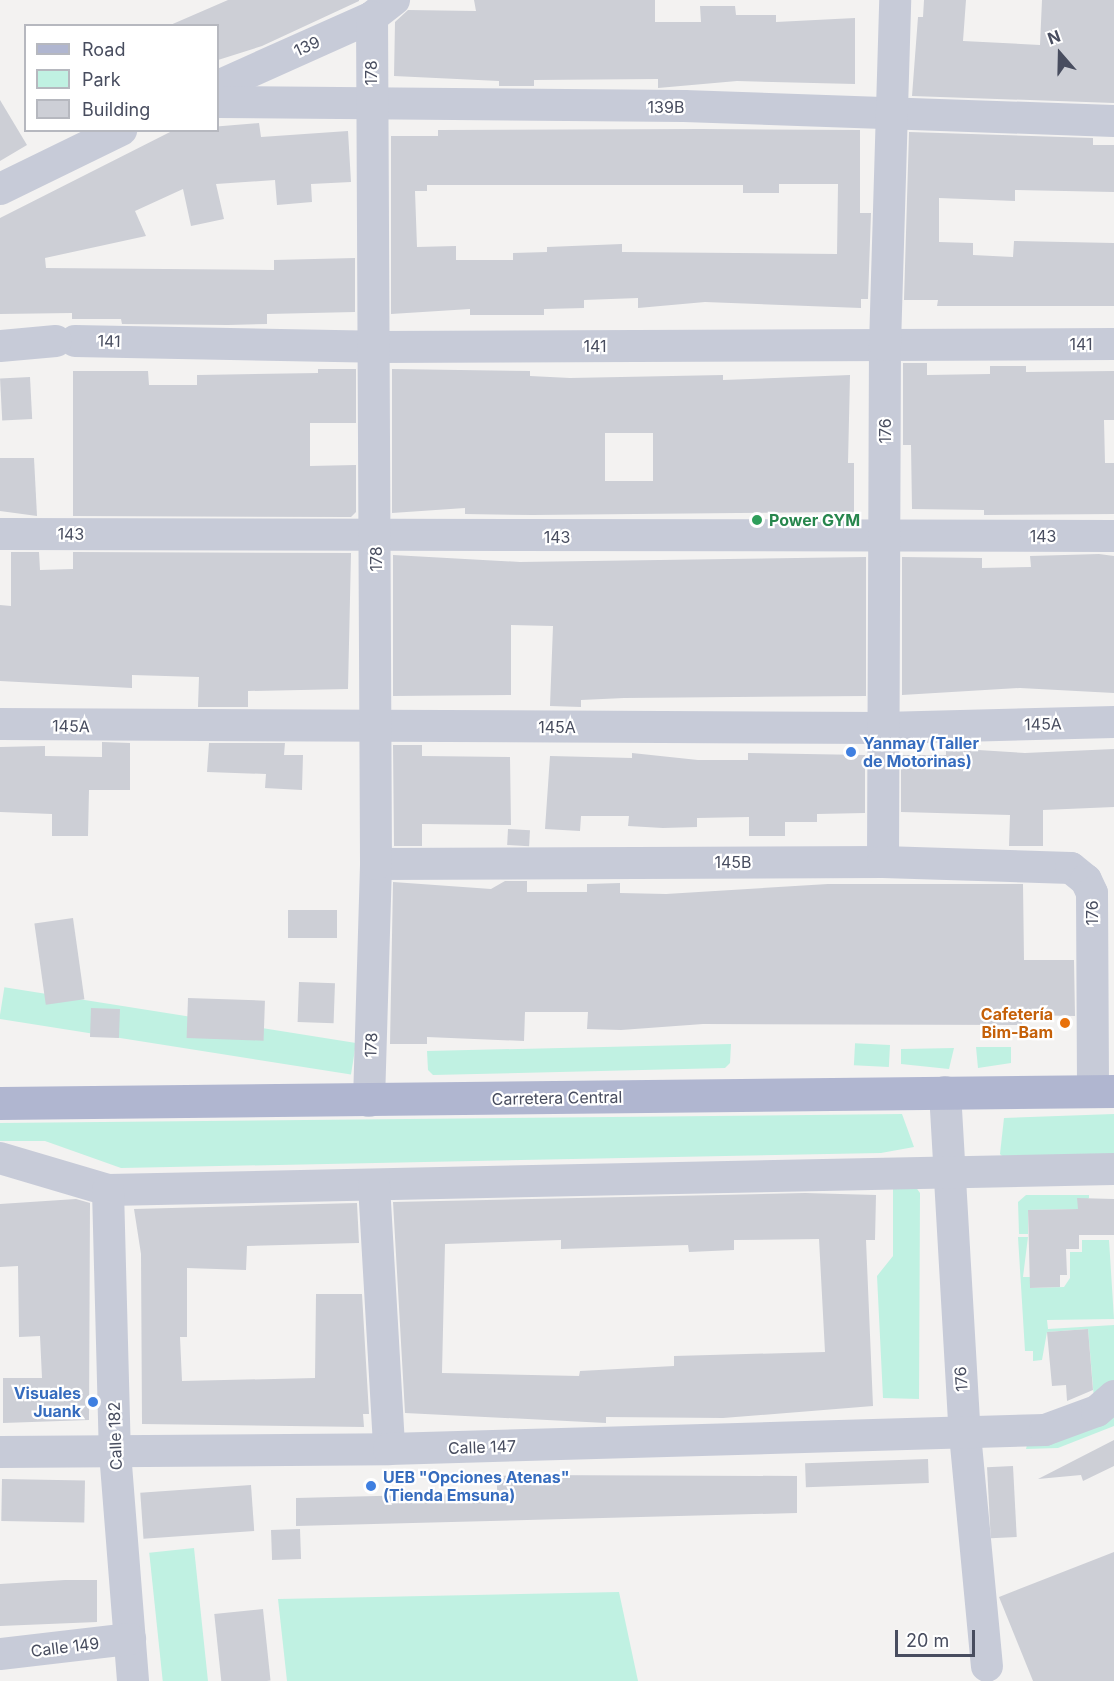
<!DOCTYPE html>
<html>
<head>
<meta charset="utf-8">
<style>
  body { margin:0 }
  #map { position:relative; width:1114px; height:1681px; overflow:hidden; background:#f3f2f1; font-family:Inter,sans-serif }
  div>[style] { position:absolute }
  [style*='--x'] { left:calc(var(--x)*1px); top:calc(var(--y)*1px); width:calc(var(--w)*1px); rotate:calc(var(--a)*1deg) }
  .green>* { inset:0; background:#c0f1e2; transform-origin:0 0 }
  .building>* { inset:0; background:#cdcfd6; transform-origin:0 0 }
  .minor>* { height:32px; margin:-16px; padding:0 16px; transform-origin:16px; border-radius:16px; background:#c7cbd8 }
  .major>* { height:33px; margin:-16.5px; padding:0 16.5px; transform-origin:16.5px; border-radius:16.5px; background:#b0b6d0 }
  .dots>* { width:16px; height:16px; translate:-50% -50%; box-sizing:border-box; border:3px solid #fff; border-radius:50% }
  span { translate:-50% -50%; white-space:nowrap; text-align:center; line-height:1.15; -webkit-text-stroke:4.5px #fff; paint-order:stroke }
  .street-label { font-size:16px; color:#484d5f }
  .leisure-label { font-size:16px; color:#27864d; font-weight:700 }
  .left { translate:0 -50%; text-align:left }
  .shop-label { font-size:16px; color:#366cbe; font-weight:700 }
  .right { translate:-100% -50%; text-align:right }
  .food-label { font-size:16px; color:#c56008; font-weight:700 }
  .legend { position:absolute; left:24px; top:24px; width:195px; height:108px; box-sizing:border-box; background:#fff; border:2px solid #b6b8bf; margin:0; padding:8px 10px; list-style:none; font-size:18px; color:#484d5f }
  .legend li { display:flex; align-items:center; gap:12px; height:30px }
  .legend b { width:30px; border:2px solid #b6b8bf }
  .north { position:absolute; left:1030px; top:24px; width:60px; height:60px; -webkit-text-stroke:4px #fff; paint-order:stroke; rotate:340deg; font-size:16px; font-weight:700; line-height:24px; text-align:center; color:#484d5f }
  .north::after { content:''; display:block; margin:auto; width:21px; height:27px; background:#484d5f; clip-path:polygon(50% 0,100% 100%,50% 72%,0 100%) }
  .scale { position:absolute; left:895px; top:1630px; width:80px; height:27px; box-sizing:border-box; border:3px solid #484d5f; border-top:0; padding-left:8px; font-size:18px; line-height:21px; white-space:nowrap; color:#484d5f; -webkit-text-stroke:4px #fff; paint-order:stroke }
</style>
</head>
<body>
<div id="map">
  <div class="green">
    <div style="left:356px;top:1043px;width:32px;height:356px;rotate:99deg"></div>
    <div style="clip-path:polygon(731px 1044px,730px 1063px,725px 1068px,433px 1075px,428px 1070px,427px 1051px)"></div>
    <div style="left:890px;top:1045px;width:22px;height:35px;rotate:93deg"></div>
    <div style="clip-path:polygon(976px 1047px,1011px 1047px,1011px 1063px,978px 1068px)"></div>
    <div style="clip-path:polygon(954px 1048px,949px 1069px,901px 1064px,901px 1049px)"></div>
    <div style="clip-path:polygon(902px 1114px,914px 1147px,881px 1153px,121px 1168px,45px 1141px,0 1141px,0 1123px)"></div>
    <div style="clip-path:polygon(1114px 1114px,1114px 1156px,1006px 1160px,1000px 1154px,1004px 1118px)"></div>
    <div style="clip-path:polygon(915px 1186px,920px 1193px,919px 1399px,883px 1398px,877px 1276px,893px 1256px,893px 1187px)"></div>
    <div style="clip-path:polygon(1026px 1195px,1089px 1195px,1089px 1198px,1078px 1209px,1028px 1210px,1028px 1234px,1019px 1234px,1018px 1202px)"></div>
    <div style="clip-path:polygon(1018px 1237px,1028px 1237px,1023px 1277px,1030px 1277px,1030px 1288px,1064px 1287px,1070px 1278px,1070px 1252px,1082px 1252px,1082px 1240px,1109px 1240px,1114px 1319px,1047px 1320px,1048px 1329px,1114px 1325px,1114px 1384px,1094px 1399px,1088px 1329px,1047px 1332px,1042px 1360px,1033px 1361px,1033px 1351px,1025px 1351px)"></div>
    <div style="clip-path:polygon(1114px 1411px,1114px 1426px,1058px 1448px,1026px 1449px,1028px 1441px)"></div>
    <div style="left:194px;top:1548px;width:134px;height:45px;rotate:84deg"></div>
    <div style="clip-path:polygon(619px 1592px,638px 1681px,287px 1681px,278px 1599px)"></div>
  </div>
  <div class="building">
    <div style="clip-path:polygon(228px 0,359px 0,359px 1px,262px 46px,218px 60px,218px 26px,168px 26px)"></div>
    <div style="clip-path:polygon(474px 0,655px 0,655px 22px,701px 22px,700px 6px,735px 6px,736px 15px,776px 15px,776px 22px,855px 18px,855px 84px,737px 81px,658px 88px,658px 79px,534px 80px,534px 86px,499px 86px,499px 81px,394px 76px,395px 22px,408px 10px,476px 11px)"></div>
    <div style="clip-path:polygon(924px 0,966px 0,963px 41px,1040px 45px,1042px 0,1114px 0,1114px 103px,912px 96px,918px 17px,923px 17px)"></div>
    <div style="clip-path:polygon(0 100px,27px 145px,0 161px)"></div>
    <div style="clip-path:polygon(259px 123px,261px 137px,348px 131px,351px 182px,311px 184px,312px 202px,277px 205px,275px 180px,216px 184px,224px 219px,191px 226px,183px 189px,135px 211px,146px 236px,45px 258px,46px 268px,274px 270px,274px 260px,355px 258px,355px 312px,267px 314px,267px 324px,228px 325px,122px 324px,121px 319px,72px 319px,72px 313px,0 314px,0 218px,174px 130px)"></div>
    <div style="clip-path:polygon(evenodd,701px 129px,860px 130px,860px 213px,871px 213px,868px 299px,861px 299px,861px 308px,705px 302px,638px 308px,638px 298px,584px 300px,584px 308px,544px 309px,544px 315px,470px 315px,470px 309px,391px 314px,391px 136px,438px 136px,438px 130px,701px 129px,779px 184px,838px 184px,837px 254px,622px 252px,622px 244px,547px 247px,547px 252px,513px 253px,513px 260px,456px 260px,456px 246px,417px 247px,415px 191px,427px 191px,427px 185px,743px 185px,743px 193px,779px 193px,779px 184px)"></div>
    <div style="clip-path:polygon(909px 132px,1093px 138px,1093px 145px,1114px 145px,1114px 192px,1015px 190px,1015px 201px,939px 198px,939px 242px,973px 243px,973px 255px,1013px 257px,1014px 241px,1114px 243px,1114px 306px,937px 306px,938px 300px,904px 300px)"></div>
    <div style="clip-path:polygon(903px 363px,927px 363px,927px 375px,990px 374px,990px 366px,1026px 366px,1026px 372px,1114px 371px,1114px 420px,1104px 420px,1105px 463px,1114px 463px,1114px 514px,984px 515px,984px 510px,912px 509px,911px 445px,903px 445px)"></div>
    <div style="clip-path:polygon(318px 369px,356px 369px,356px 423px,310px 423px,310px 466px,356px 465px,356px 512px,351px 517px,73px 516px,73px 371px,148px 371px,149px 385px,197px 385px,197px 375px,318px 373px)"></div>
    <div style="clip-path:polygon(evenodd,392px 369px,530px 371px,530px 376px,570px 378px,723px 375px,723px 380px,850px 375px,848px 463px,854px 463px,854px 512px,532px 515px,465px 514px,465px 508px,392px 513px,392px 369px,605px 433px,653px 433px,653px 481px,605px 481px,605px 433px)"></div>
    <div style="left:30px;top:377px;width:42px;height:30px;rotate:87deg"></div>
    <div style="clip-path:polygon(0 458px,34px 458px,37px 516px,0 511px)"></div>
    <div style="clip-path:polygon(11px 552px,39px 552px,40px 570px,73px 569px,73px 552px,351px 553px,348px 689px,248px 691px,248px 707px,198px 707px,199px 677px,132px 675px,132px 688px,0 681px,0 605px,11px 606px)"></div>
    <div style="clip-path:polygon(1099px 554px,1114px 556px,1114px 693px,1020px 688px,902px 695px,902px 557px,982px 558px,982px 568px,1031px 567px,1030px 556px)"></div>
    <div style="clip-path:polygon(393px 555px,520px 562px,866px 557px,866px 696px,624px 698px,581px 700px,581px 707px,550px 706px,553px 626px,511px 625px,511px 695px,393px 696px)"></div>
    <div style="clip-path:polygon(102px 742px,130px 743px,130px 790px,89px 790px,88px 836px,52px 836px,52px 814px,0 812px,0 747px,45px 746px,45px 756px,102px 757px)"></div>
    <div style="clip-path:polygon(209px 743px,285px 743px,284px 755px,303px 755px,302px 790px,265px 788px,266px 774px,207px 772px)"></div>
    <div style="clip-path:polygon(393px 745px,422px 745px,422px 756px,510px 757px,511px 825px,422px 824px,422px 846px,394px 846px)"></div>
    <div style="clip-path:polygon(946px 748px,1025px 753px,1114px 749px,1114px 807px,1043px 810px,1043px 846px,1009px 846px,1010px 815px,901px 812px,901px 755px,946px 755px)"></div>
    <div style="clip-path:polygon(632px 753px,698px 760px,748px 760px,748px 753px,865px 755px,865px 813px,817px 814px,817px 822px,785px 822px,785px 836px,749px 836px,749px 817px,697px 818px,697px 827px,663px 828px,628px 826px,629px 816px,581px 816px,580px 831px,545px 829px,550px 756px,632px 758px)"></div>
    <div style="left:508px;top:829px;width:22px;height:16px;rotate:3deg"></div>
    <div style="clip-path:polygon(505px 881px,527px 881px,527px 892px,587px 892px,587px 884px,620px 883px,620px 893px,666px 894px,828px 884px,1023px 884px,1024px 960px,1074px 960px,1075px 1016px,1022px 1015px,1022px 1025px,703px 1024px,621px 1030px,587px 1029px,588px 1012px,525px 1012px,524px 1041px,427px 1037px,427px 1044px,390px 1044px,393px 882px,491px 889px)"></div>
    <div style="left:337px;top:910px;width:28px;height:49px;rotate:90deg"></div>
    <div style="left:73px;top:918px;width:82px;height:39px;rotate:82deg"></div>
    <div style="left:299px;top:982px;width:36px;height:40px;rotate:2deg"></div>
    <div style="left:188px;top:998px;width:77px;height:40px;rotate:2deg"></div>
    <div style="left:91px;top:1008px;width:29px;height:29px;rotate:2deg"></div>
    <div style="clip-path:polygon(evenodd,805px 1193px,876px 1195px,875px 1240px,866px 1240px,873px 1406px,723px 1418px,606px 1417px,606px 1423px,405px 1413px,393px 1202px,805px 1193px,819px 1239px,825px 1352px,674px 1356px,674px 1366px,580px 1371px,579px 1376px,442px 1373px,445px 1244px,561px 1240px,561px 1249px,688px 1245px,689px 1252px,734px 1250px,734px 1240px,819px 1239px)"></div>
    <div style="clip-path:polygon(1077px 1198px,1114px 1199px,1114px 1235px,1079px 1235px,1079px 1249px,1066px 1249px,1067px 1275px,1060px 1275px,1060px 1287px,1030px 1288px,1028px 1210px,1078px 1209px)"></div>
    <div style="clip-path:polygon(76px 1199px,90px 1203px,89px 1420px,3px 1423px,3px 1378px,42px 1378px,40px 1336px,19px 1337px,18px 1266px,0 1267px,0 1204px)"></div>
    <div style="clip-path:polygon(357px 1203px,359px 1243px,247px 1246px,246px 1270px,187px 1268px,187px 1337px,180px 1337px,182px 1381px,315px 1378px,316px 1294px,362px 1294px,369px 1414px,363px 1414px,364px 1427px,142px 1424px,141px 1254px,134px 1209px)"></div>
    <div style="clip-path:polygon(1088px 1329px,1093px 1390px,1067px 1401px,1066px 1385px,1052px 1386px,1047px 1332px)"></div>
    <div style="clip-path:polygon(1114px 1440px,1114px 1466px,1083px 1481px,1081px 1475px,1038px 1479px)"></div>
    <div style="left:928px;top:1459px;width:24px;height:123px;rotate:88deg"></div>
    <div style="left:1013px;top:1466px;width:71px;height:26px;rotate:87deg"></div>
    <div style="clip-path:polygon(525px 1475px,797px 1476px,797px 1513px,296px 1526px,296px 1498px,497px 1493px,497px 1476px)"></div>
    <div style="left:2px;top:1479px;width:83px;height:42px;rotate:1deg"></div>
    <div style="left:251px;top:1485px;width:46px;height:111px;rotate:86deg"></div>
    <div style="left:300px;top:1529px;width:30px;height:29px;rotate:88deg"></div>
    <div style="clip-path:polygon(1114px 1552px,1114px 1681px,1033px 1681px,999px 1597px)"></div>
    <div style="clip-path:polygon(65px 1580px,97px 1580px,97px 1622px,0 1626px,0 1584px)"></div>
    <div style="left:263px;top:1609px;width:72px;height:49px;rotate:84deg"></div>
  </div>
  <div class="minor">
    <div style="--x:218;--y:86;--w:169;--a:-24.1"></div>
    <div style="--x:372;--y:17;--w:28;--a:-38"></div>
    <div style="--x:218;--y:102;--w:466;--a:0.5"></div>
    <div style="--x:684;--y:106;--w:430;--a:2"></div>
    <div style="--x:0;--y:189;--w:135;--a:-26"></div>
    <div style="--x:75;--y:341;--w:300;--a:1.1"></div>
    <div style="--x:375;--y:347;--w:739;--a:-0.23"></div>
    <div style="--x:0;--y:346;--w:56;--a:-5.1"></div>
    <div style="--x:0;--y:534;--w:1114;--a:0.1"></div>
    <div style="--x:0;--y:724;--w:883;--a:0.26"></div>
    <div style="--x:883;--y:728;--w:231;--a:-1.5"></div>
    <div style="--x:883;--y:862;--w:517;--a:-89.78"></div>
    <div style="--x:885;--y:345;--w:345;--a:-88.3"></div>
    <div style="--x:376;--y:864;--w:507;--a:-0.23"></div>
    <div style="--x:883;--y:862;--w:188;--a:1.8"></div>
    <div style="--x:1071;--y:868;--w:19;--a:39"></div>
    <div style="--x:1086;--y:880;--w:14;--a:65"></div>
    <div style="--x:1092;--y:893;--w:198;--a:89.7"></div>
    <div style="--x:945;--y:1092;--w:343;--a:86.7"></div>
    <div style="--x:965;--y:1434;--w:233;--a:84.6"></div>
    <div style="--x:369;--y:1101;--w:237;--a:-88.3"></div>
    <div style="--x:376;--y:864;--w:847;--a:-90.27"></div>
    <div style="--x:0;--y:1158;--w:113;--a:16.5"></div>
    <div style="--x:108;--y:1190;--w:1006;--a:-1.2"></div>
    <div style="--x:374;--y:1185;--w:264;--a:86.7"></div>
    <div style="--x:108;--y:1190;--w:262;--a:88.5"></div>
    <div style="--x:115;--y:1452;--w:230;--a:85.5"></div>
    <div style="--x:0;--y:1452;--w:389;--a:-0.4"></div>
    <div style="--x:389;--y:1449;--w:656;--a:-1.66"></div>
    <div style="--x:1045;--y:1430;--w:55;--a:-20.1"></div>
    <div style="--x:1097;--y:1411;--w:23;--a:-41"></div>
    <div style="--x:0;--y:1654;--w:131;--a:-6.6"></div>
  </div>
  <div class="major">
    <div style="--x:0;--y:1103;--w:1114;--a:-0.62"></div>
  </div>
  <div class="dots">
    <div style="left:757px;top:520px;background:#2e9e5b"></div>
    <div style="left:851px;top:752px;background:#3f7fe0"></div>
    <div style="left:1065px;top:1023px;background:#e8710a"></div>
    <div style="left:93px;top:1402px;background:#3f7fe0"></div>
    <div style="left:371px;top:1486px;background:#3f7fe0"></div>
  </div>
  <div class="street-label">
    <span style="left:307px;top:46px;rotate:-24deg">139</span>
    <span style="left:371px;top:73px;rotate:-90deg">178</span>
    <span style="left:666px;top:107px">139B</span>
    <span style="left:109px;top:341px;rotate:1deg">141</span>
    <span style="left:1081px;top:344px">141</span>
    <span style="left:595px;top:346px">141</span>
    <span style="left:885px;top:431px;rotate:-90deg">176</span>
    <span style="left:71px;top:534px;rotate:1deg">143</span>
    <span style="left:1043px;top:536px">143</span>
    <span style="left:557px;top:537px">143</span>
    <span style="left:376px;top:559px;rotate:-90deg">178</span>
    <span style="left:1043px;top:724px;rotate:-1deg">145A</span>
    <span style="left:71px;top:726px;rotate:1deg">145A</span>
    <span style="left:557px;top:727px">145A</span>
    <span style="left:733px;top:862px">145B</span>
    <span style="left:1092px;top:913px;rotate:-90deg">176</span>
    <span style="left:371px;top:1045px;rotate:-88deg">178</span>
    <span style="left:557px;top:1098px;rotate:-1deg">Carretera Central</span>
    <span style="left:961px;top:1379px;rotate:-94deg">176</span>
    <span style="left:115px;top:1436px;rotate:-92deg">Calle 182</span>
    <span style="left:482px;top:1447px;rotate:-2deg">Calle 147</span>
    <span style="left:65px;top:1647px;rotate:-7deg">Calle 149</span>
  </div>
  <div class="leisure-label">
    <span class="left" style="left:769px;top:520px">Power GYM</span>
  </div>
  <div class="shop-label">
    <span class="left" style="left:863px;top:752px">Yanmay (Taller<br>de Motorinas)</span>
    <span class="right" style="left:81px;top:1402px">Visuales<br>Juank</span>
    <span class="left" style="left:383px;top:1486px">UEB "Opciones Atenas"<br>(Tienda Emsuna)</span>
  </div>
  <div class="food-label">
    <span class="right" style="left:1053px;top:1023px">Cafetería<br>Bim-Bam</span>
  </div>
  <ul class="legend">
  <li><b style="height:8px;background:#b0b6d0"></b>Road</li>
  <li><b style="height:16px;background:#c0f1e2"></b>Park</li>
  <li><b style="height:16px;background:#cdcfd6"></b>Building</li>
  </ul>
  <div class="north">N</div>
  <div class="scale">20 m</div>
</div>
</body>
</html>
